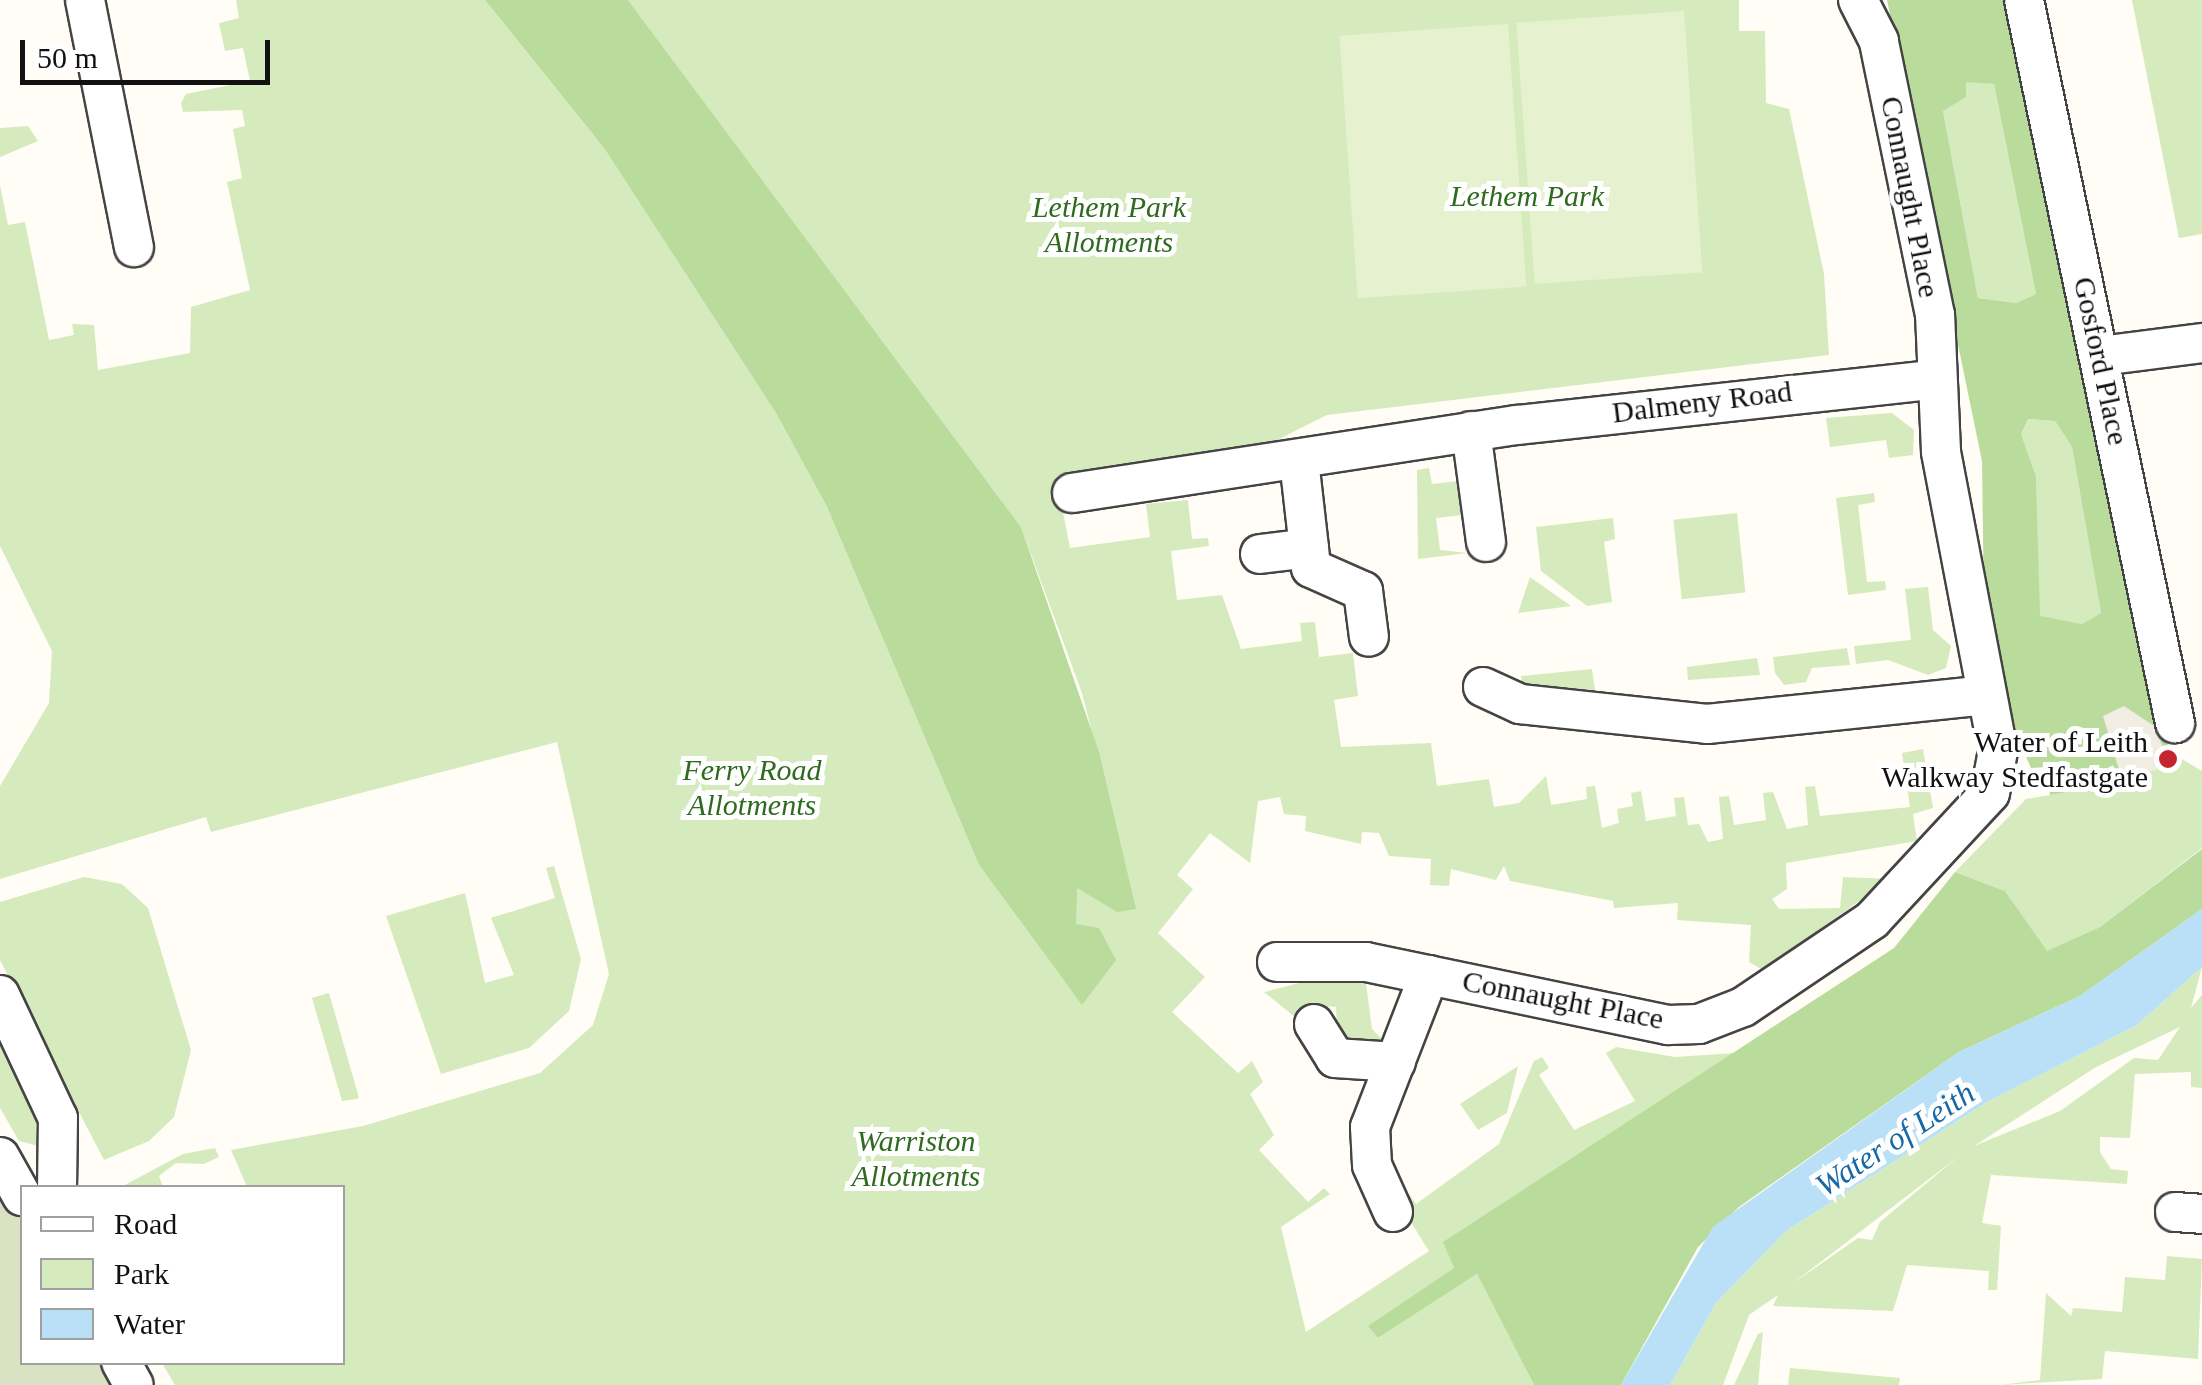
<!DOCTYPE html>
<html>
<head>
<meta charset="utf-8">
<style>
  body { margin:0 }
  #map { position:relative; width:2202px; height:1385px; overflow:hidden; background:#fffdf5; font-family:Georgia,serif }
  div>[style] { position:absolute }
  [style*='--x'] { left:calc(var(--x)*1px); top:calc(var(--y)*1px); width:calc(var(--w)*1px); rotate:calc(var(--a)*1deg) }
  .green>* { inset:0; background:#d5ebbd; transform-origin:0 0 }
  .forest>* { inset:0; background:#b9dc9c }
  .cemetery>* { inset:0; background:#d9e3c4 }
  .pitch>* { inset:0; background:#e6f2cf; transform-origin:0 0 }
  .plaza>* { inset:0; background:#f1ede2 }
  .water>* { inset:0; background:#b9e0f7 }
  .roads { filter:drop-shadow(2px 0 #444) drop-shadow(-2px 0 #444) drop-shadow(0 2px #444) drop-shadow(0 -2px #444) }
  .minor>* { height:38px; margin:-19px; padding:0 19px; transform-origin:19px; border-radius:19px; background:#fff }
  .dots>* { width:28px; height:28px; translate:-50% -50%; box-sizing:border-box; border:5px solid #fff; border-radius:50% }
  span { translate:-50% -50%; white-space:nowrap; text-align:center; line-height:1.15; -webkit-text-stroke:10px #fff; paint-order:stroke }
  .park-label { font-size:30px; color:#2f6b1f; font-style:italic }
  .street-label { font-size:30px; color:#111 }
  .poi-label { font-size:30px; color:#111 }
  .right { translate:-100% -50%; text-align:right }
  .water-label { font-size:32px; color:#1768a6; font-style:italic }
  .legend { position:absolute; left:20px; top:1185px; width:325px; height:180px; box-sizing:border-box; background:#fff; border:2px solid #a0a0a0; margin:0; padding:12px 18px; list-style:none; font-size:30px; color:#111 }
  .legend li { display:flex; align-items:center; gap:20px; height:50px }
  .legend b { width:50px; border:2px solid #a0a0a0 }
  .scale { position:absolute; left:20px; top:40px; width:250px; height:45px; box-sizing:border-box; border:5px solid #111; border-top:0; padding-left:12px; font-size:30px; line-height:35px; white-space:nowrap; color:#111; -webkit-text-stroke:8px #fff; paint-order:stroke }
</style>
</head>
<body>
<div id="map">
  <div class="green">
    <div style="clip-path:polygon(236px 0,485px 0,604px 148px,776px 413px,827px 507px,979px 865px,1065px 982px,1077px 887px,1117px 912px,1117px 831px,1082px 693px,1021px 527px,628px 0,1739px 0,1739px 31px,1765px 31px,1766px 103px,1789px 109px,1824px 274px,1829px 355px,1327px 415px,1261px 448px,1056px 476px,1070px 548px,1150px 537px,1146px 504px,1188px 500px,1192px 539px,1208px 538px,1209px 546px,1171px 551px,1177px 600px,1222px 595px,1241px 649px,1302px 641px,1300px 623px,1315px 622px,1319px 657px,1353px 653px,1358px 696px,1334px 700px,1341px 747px,1431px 743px,1437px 786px,1489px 779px,1494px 807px,1519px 803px,1546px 776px,1551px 805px,1587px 799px,1586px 787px,1595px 786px,1602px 828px,1619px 823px,1617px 809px,1633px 806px,1631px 793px,1641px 791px,1646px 821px,1676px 816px,1674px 798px,1684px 797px,1688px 825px,1699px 824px,1708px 842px,1723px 839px,1719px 797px,1729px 796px,1734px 825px,1766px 820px,1763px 793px,1773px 792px,1787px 829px,1808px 825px,1805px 787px,1815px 786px,1820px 816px,1910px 807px,1902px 753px,1923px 749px,1933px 808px,1913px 814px,1917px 841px,1786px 863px,1787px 889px,1772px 899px,1779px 909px,1840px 908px,1843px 877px,1890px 879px,1763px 970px,1749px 962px,1751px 925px,1677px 920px,1678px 903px,1614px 908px,1613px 901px,1510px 881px,1504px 866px,1496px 880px,1451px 869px,1449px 886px,1430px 885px,1431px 859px,1389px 856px,1379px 833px,1362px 832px,1361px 844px,1305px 831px,1306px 816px,1284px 814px,1280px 797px,1258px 801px,1250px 863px,1210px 833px,1177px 875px,1193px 889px,1158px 933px,1205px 977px,1172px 1012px,1238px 1073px,1252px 1061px,1263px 1082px,1250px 1094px,1274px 1135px,1259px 1150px,1308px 1202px,1324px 1188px,1330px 1194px,1281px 1227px,1306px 1332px,1429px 1251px,1392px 1192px,1403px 1185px,1416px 1204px,1499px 1144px,1534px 1061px,1542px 1057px,1549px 1068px,1539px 1075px,1574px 1130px,1635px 1101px,1606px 1053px,1616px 1047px,1675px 1057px,1735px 1053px,1444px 1242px,1454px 1268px,1369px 1326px,1378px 1338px,1477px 1274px,1534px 1385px,175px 1385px,162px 1363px,342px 1362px,342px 1188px,247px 1187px,231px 1150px,363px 1126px,540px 1073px,593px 1025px,609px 974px,557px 742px,211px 832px,206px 817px,0 879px,0 786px,49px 703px,52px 651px,0 546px,0 185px,8px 225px,25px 222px,49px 340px,74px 335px,72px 324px,94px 325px,98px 370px,190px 353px,191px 307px,250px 290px,227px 182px,242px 178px,233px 129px,245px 126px,242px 110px,183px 112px,181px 103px,186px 94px,250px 81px,243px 48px,225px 51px,219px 23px,239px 18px)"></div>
    <div style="clip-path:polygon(2132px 0,2202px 0,2202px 234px,2179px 238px)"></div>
    <div style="clip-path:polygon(1965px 81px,1994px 84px,2036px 294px,2016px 303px,1978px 298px,1943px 111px,1965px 97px)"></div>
    <div style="clip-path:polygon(28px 126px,38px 141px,0 157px,0 128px)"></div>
    <div style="clip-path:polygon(1892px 413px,1914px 430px,1913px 455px,1889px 458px,1886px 440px,1830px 447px,1826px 418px)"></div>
    <div style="clip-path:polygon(2028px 419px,2055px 421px,2072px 447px,2101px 613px,2082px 624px,2039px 617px,2036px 476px,2021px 434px)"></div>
    <div style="clip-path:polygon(1429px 468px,1432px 484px,1459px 481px,1463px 515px,1436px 518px,1440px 550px,1468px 553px,1418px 559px,1417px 470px)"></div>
    <div style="clip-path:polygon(1874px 493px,1875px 502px,1858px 505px,1867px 582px,1885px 581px,1886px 590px,1848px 595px,1836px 498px)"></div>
    <div style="left:1737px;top:513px;width:80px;height:64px;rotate:84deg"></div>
    <div style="clip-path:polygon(1613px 518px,1615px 539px,1604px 542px,1612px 602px,1587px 606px,1541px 571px,1536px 527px)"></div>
    <div style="clip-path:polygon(1530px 577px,1571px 606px,1518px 613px)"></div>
    <div style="clip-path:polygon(1928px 587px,1933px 630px,1951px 646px,1946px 668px,1928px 675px,1888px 660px,1856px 664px,1854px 646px,1911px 640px,1905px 589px)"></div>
    <div style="clip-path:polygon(1847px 648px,1850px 665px,1812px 668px,1806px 682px,1784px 685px,1775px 673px,1773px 657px)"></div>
    <div style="clip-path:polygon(1757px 658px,1760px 675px,1688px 680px,1687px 667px)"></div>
    <div style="clip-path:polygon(1592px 669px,1596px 696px,1523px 688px,1521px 676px)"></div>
    <div style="clip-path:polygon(2182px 759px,2202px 771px,2202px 848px,2100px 927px,2046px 952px,2005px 891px,1955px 872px,2026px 799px,2123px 783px)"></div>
    <div style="clip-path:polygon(554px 866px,581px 959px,569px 1011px,529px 1048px,441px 1074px,386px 916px,465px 893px,485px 983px,514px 975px,491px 918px,555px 898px,546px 868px)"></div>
    <div style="clip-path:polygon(84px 877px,122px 884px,148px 908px,191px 1050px,174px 1117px,149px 1141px,104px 1160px,0 960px,0 902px)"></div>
    <div style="clip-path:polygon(evenodd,2202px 967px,2191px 1008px,2202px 995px,2202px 1088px,2191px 1087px,2191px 1072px,2135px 1074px,2130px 1138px,2100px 1137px,2100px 1152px,2111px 1169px,2128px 1171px,2127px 1184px,1991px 1175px,1982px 1223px,2001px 1226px,1997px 1290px,1988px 1290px,1989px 1271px,1907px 1265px,1893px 1311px,1773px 1306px,1778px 1295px,1749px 1315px,1723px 1385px,1670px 1385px,1716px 1303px,1786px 1231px,1987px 1102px,2137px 1025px,2202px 967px,2180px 1027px,2158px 1060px,2134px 1058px,2060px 1111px,1974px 1146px,2096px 1067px,2180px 1027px,2202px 967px,1959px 1156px,1880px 1222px,1872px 1240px,1858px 1238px,1792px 1284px,1959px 1156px)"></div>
    <div style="clip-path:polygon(1342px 972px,1365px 976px,1372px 1029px,1387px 1044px,1338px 1047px,1336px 1007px,1308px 1005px,1295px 1017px,1264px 992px)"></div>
    <div style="clip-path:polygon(329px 993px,359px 1098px,357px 1099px,342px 1101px,312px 998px)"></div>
    <div style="clip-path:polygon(0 1036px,47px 1126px,39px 1146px,19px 1141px,0 1108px)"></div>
    <div style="clip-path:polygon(1518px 1066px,1507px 1113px,1478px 1130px,1460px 1104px)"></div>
    <div style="clip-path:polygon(215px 1148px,219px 1157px,204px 1164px,176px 1163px,159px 1176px,163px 1187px,121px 1187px,183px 1154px)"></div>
    <div style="clip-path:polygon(2167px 1256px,2202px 1259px,2198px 1359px,2105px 1351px,2102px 1379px,2000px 1385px,2040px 1380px,2046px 1293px,2071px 1316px,2073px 1308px,2122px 1312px,2125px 1277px,2165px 1280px)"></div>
    <div style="clip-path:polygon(1763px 1332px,1758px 1385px,1734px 1385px,1758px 1334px)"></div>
    <div style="clip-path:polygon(1790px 1368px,1900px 1378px,1899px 1385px,1788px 1385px)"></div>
  </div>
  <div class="forest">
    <div style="clip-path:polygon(485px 0,628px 0,1021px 527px,1099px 752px,1136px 909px,1117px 912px,1077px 888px,1076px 924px,1099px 928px,1116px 960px,1082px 1005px,979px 865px,827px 507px,776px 413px,604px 148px)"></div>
    <div style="clip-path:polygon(evenodd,1887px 0,2005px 0,2159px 723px,2175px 762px,2123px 783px,2050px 795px,2046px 767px,2031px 768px,2004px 706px,1984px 607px,1982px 461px,1887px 0,1966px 82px,1994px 84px,2036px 294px,2016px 303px,1978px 298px,1943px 111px,1966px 97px,1966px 82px,1887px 0,2028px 419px,2055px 421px,2072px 447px,2101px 613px,2082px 624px,2040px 616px,2036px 476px,2021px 434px,2028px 419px)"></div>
    <div style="clip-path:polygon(2202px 849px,2202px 909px,2080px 996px,1959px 1052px,1739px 1207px,1698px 1247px,1621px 1385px,1534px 1385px,1477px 1274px,1378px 1338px,1368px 1326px,1454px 1268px,1443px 1242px,1894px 948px,1955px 872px,2005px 891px,2047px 951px,2100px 927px)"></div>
  </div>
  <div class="cemetery">
    <div style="clip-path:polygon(0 1184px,22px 1221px,22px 1362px,109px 1363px,122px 1385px,0 1385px)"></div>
  </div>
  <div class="pitch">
    <div style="left:1684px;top:11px;width:262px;height:168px;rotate:86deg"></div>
    <div style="left:1508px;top:24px;width:263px;height:169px;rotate:86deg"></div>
  </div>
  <div class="plaza">
    <div style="clip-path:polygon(2124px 706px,2154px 726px,2170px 764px,2123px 783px,2103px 716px)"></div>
  </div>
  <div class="water">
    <div style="clip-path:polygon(2202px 909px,2202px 967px,2137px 1025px,1987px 1102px,1786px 1231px,1716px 1303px,1670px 1385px,1621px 1385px,1713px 1227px,1959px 1052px,2080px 996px)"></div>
  </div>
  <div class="roads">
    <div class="minor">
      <div style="--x:85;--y:0;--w:252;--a:78.8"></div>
      <div style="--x:2024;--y:0;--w:739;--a:78.2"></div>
      <div style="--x:2101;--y:356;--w:102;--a:-7.3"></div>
      <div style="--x:1471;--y:431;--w:112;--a:82.3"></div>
      <div style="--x:1072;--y:493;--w:450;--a:-8.7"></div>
      <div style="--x:1517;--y:425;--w:417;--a:-6.2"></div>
      <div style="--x:1309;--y:548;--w:20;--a:84"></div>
      <div style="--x:1311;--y:568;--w:57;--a:23.9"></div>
      <div style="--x:1363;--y:591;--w:46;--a:82.6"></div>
      <div style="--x:1260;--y:554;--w:49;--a:-7"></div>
      <div style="--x:1309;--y:548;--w:89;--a:-96.5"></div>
      <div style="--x:1483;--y:687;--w:41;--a:24.7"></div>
      <div style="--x:1520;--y:704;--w:188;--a:6.1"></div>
      <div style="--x:1707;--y:724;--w:281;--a:-5.9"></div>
      <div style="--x:1277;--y:962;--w:89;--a:0"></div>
      <div style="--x:1366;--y:962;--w:309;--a:11.8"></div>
      <div style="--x:1668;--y:1025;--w:31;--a:-2"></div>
      <div style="--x:1699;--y:1024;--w:47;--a:-21.1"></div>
      <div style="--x:1743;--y:1007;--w:156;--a:-34"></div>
      <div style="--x:1872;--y:920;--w:173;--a:-47.1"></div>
      <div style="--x:1990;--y:793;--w:43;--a:-79.2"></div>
      <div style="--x:1998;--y:751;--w:305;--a:-100.8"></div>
      <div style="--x:1941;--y:451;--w:136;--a:-92.5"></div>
      <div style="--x:1935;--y:315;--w:280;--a:-101.6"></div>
      <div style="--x:1879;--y:41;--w:46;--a:-117.1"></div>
      <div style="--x:0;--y:995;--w:136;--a:64.8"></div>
      <div style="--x:58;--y:1118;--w:70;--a:90.8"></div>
      <div style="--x:1314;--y:1024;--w:40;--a:58"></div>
      <div style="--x:1335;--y:1058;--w:61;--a:3.8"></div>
      <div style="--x:0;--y:1157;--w:45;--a:60.6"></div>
      <div style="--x:1393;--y:1212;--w:51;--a:-114.1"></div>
      <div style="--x:1372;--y:1165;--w:38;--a:-93"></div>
      <div style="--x:1370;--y:1127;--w:163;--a:-68.8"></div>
      <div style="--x:2175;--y:1212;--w:27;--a:4"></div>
      <div style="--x:121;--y:1362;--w:26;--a:61"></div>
    </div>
  </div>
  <div class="dots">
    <div style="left:2168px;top:759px;background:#c4262e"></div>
  </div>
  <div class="park-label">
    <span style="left:1527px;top:196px">Lethem Park</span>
    <span style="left:1109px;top:224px">Lethem Park<br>Allotments</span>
    <span style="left:752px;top:787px">Ferry Road<br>Allotments</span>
    <span style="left:916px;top:1158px">Warriston<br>Allotments</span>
  </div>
  <div class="street-label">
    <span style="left:1910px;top:197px;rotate:79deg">Connaught Place</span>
    <span style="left:2101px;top:361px;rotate:78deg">Gosford Place</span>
    <span style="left:1702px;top:402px;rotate:-7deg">Dalmeny Road</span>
    <span style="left:1563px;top:1000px;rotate:11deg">Connaught Place</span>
  </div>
  <div class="poi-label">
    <span class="right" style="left:2148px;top:759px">Water of Leith<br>Walkway Stedfastgate</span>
  </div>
  <div class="water-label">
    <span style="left:1895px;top:1139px;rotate:-33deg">Water of Leith</span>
  </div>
  <ul class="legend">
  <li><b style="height:12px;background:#fff"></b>Road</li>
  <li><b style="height:28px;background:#d5ebbd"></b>Park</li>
  <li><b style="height:28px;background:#b9e0f7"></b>Water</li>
  </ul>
  <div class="scale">50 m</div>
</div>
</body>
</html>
